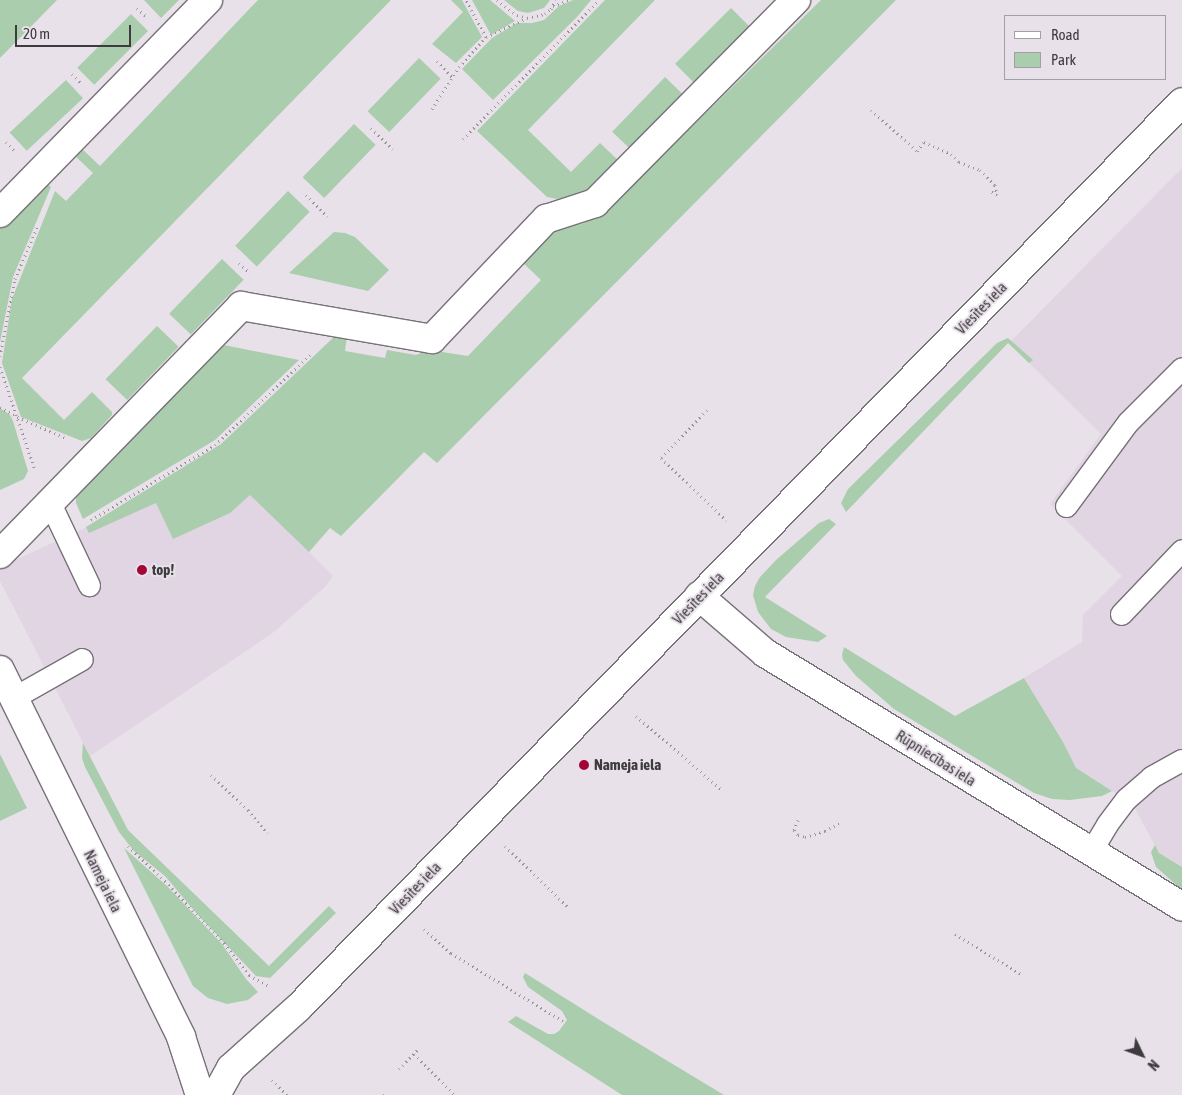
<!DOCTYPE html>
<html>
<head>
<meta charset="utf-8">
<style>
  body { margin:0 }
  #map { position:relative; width:1182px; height:1095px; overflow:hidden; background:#e8e1e9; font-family:"Asap Condensed",sans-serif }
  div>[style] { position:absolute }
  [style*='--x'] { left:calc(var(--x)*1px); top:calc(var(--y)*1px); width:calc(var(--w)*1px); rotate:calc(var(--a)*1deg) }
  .built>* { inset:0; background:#e1d5e3 }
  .green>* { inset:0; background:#aacdad; transform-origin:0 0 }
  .path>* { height:3px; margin-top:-1.5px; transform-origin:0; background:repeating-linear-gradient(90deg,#999499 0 1px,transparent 0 5px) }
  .roads { filter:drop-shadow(1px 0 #777178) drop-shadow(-1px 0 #777178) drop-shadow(0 1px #777178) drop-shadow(0 -1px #777178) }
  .lane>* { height:21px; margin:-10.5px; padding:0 10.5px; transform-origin:10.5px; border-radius:10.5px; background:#fff }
  .street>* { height:28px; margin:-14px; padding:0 14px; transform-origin:14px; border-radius:14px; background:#fff }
  .secondary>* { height:28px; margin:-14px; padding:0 14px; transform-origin:14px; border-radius:14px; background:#fff }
  .dots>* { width:14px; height:14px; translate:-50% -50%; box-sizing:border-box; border:2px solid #e8e1e9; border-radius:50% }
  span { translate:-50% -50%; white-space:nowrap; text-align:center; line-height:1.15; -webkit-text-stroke:4px #e8e1e9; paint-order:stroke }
  .street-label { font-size:15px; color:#3e3b3e }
  .poi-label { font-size:15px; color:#3e3b3e; font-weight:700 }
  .left { translate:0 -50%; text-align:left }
  .legend { position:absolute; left:1004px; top:15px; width:162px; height:65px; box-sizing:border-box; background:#e8e1e9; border:1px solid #a49fa5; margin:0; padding:6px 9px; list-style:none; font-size:15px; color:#3e3b3e }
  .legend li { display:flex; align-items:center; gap:10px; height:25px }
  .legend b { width:25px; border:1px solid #a49fa5 }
  .north { position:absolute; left:1117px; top:1030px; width:50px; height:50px; -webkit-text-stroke:4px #e8e1e9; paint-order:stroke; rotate:132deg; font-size:14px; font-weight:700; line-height:20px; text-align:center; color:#3e3b3e }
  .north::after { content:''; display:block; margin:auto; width:18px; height:22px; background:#3e3b3e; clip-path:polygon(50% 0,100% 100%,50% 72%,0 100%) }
  .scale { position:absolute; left:15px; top:25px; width:116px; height:22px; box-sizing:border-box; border:2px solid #3e3b3e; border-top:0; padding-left:6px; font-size:15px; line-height:18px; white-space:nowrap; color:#3e3b3e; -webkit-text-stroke:4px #e8e1e9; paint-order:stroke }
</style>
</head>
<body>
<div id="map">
  <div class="built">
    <div style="clip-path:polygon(1182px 168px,1182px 867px,1159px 853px,1132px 803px,1076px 769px,1063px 742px,1024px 678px,1082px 642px,1083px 615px,1122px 576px,1050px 504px,1101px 434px,1009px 343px)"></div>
    <div style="clip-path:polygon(224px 464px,314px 544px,309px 552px,333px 576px,325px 587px,274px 632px,90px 756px,0 581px,0 567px)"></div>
  </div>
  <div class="green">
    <div style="clip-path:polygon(0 0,57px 0,0 58px)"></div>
    <div style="clip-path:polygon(144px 0,179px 0,161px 18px)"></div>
    <div style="clip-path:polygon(258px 0,391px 0,22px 378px,64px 420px,92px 392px,112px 412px,112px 415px,91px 438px,82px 441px,21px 417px,2px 363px,12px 299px,55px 191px,66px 201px,93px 173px,73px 154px,80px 147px,100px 166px)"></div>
    <div style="clip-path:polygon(451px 0,462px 0,482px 37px,456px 63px,432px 44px,463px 12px)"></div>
    <div style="clip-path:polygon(472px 0,490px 0,515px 21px,491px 35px)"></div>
    <div style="clip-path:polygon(504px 0,550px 0,544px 8px,528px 13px,518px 11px)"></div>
    <div style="clip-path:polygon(573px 0,591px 0,577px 17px,493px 100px,462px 69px,492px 38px,517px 23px,532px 23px,544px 20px,559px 6px)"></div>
    <div style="clip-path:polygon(605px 0,655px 0,528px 130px,571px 172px,600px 143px,620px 162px,595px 187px,582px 194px,557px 199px,547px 197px,477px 131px)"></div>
    <div style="clip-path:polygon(821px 0,896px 0,437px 463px,424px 452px,341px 536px,330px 528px,309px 552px,250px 495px,230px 513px,173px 539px,156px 503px,89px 533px,86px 527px,221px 444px,336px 335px,347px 336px,345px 351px,385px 358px,387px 350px,416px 355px,429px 350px,468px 356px,541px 280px,520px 260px,557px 227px,581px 224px,596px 218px,609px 208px)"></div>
    <div style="left:731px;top:8px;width:28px;height:79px;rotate:45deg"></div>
    <div style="left:131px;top:14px;width:24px;height:76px;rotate:45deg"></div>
    <div style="left:419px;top:58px;width:30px;height:74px;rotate:44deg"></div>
    <div style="left:665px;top:77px;width:28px;height:76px;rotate:44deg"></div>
    <div style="left:66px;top:80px;width:25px;height:77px;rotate:47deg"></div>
    <div style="left:354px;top:124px;width:30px;height:74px;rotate:44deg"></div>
    <div style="clip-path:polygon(45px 182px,51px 187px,13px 277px,0 342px,0 228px)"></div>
    <div style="left:288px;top:191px;width:30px;height:76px;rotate:44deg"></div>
    <div style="clip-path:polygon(334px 232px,345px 233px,355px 237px,389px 270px,368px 291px,289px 273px)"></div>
    <div style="left:222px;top:259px;width:30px;height:76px;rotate:44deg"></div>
    <div style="left:157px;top:326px;width:30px;height:74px;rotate:44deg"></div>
    <div style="clip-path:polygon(1008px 338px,1033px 360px,1029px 363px,1008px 343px,846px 512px,841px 503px,848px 489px,997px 343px)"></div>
    <div style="clip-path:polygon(219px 344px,299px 360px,215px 440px,83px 519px,76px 503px,76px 495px)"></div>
    <div style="clip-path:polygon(0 408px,10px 415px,13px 421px,28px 471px,24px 479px,0 490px)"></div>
    <div style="clip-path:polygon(829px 519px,836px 524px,765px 597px,827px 636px,818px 642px,786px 637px,771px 629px,758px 612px,753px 595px,755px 586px,760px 577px,776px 560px,819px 523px)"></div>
    <div style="clip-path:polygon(844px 647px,955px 716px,1024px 678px,1063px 742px,1076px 768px,1112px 791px,1102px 796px,1070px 800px,1052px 799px,1034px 793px,894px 709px,856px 676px,843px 660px,842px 655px)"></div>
    <div style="clip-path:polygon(83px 743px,128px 830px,269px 966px,329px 906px,336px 913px,270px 978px,256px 976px,198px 915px,165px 876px,134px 851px,119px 832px,85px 767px,82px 758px)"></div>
    <div style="clip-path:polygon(0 754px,27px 808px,0 821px)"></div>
    <div style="clip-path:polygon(1155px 845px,1159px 853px,1182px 867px,1182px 890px,1156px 867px,1151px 852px)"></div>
    <div style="clip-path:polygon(124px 848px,168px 887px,222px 944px,246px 979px,258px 992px,248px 1000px,227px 1004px,208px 998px,193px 986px)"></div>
    <div style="clip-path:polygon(525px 973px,603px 1022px,724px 1095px,622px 1095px,508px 1022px,516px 1016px,548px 1034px,554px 1034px,559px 1031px,567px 1020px,562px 1011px,528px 987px,523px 977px)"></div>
  </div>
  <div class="path">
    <div style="--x:497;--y:0;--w:25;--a:37"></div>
    <div style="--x:517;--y:15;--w:10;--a:17"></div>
    <div style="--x:527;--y:18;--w:18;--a:-13"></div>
    <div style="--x:545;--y:14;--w:8;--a:-40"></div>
    <div style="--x:551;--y:9;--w:10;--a:-61"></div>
    <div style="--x:553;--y:6;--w:17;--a:-21"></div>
    <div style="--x:137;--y:8;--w:12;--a:42"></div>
    <div style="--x:486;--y:37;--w:45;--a:-24.9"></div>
    <div style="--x:437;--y:61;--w:22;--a:47"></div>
    <div style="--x:72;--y:74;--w:13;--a:45"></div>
    <div style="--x:432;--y:109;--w:50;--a:-57.3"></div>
    <div style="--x:459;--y:67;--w:40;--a:-48"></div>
    <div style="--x:486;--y:37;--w:42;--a:-118.4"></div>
    <div style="--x:871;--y:110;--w:62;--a:41.7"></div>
    <div style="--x:917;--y:151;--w:11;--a:-52"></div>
    <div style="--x:924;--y:142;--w:30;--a:24"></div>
    <div style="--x:951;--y:154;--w:11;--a:45"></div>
    <div style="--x:959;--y:162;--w:22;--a:21"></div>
    <div style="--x:980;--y:170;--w:21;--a:45"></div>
    <div style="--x:995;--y:185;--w:10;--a:79"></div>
    <div style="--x:997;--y:195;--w:9;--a:-148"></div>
    <div style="--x:371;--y:128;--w:30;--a:44"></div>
    <div style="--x:463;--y:139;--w:194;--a:-45.6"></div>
    <div style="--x:6;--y:142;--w:11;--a:45"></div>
    <div style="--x:306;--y:195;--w:30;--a:45"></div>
    <div style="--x:239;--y:263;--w:12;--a:42"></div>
    <div style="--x:0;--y:356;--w:78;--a:-79"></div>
    <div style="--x:15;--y:279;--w:59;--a:-66.9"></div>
    <div style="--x:0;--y:367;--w:109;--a:71.2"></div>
    <div style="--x:0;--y:407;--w:25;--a:29"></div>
    <div style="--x:22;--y:419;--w:48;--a:23.4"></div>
    <div style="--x:707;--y:410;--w:66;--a:133.8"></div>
    <div style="--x:661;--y:458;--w:90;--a:43.6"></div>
    <div style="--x:91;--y:520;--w:145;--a:-31.2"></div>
    <div style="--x:215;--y:445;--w:134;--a:-43.5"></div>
    <div style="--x:636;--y:716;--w:112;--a:40.7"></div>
    <div style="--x:211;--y:775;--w:51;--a:43.4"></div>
    <div style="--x:248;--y:810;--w:30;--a:50"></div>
    <div style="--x:798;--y:820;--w:11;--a:112"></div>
    <div style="--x:794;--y:830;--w:6;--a:51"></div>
    <div style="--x:798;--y:835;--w:7;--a:16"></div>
    <div style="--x:805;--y:837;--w:21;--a:-17"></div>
    <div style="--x:825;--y:831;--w:18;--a:-29"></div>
    <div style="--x:128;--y:846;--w:51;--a:43.4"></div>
    <div style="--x:165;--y:881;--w:86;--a:46.4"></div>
    <div style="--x:224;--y:943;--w:41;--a:52"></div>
    <div style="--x:249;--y:975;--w:23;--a:29"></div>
    <div style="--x:505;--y:846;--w:89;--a:44.1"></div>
    <div style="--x:424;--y:929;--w:36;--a:42"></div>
    <div style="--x:451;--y:953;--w:131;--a:31.3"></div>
    <div style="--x:955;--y:934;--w:77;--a:31.2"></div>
    <div style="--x:414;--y:1054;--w:58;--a:45"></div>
    <div style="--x:399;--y:1069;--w:29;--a:-46"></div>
    <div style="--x:272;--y:1080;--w:21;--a:45"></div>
    <div style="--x:384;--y:1095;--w:1;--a:-45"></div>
  </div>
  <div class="roads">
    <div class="lane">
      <div style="--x:50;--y:503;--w:91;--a:64.6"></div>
      <div style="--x:1066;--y:506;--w:104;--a:-53.6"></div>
      <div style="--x:1128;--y:422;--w:76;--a:-45"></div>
      <div style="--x:1121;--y:614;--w:88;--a:-46.4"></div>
      <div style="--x:13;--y:698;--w:79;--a:-29.5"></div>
      <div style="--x:1091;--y:851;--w:31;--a:-59"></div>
      <div style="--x:1107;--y:824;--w:31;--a:-53"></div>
      <div style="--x:1126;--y:799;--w:33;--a:-41"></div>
      <div style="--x:1151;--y:777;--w:35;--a:-29"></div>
    </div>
    <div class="street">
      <div style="--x:0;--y:213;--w:298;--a:-45.7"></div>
      <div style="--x:0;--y:554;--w:346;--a:-45.8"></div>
      <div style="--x:241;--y:306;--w:194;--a:9.8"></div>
      <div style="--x:432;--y:339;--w:166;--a:-46.5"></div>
      <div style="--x:546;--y:219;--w:52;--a:-18.1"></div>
      <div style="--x:595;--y:203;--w:286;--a:-45.3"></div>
      <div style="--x:699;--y:596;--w:87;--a:40.8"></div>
      <div style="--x:765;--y:653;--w:488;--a:31.3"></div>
      <div style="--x:216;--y:1095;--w:31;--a:-61"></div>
      <div style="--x:231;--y:1068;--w:91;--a:-41.9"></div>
      <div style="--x:299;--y:1007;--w:1264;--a:-45.7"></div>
    </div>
    <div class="secondary">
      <div style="--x:0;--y:670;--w:409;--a:63.7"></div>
      <div style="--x:181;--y:1037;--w:61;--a:71.9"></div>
    </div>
  </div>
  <div class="dots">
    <div style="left:142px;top:570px;background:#a30539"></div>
    <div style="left:584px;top:765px;background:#a30539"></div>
  </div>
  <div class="street-label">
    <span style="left:981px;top:308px;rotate:-46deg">Viesītes iela</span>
    <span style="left:698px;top:598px;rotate:-46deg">Viesītes iela</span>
    <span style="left:936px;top:758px;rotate:32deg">Rūpniecības iela</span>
    <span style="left:103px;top:881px;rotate:64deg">Nameja iela</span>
    <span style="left:415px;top:888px;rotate:-46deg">Viesītes iela</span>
  </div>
  <div class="poi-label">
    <span class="left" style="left:152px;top:570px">top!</span>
    <span class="left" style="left:594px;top:765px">Nameja iela</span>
  </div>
  <ul class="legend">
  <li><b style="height:6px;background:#fff"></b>Road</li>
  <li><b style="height:14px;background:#aacdad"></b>Park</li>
  </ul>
  <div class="north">N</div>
  <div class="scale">20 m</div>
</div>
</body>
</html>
